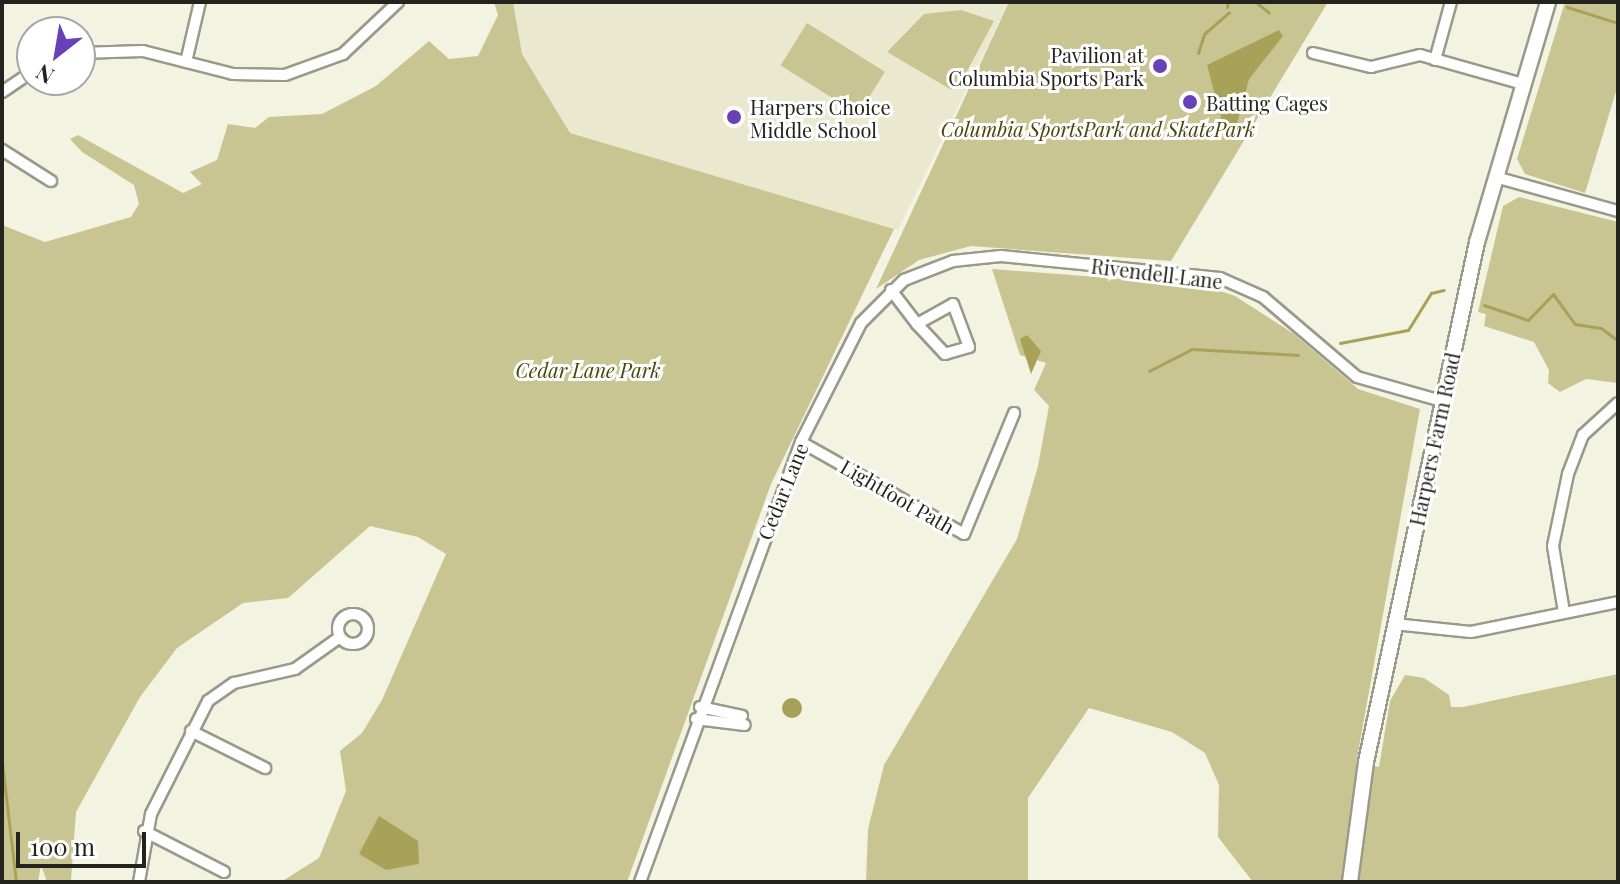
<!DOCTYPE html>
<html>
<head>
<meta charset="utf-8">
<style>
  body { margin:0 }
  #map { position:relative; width:1620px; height:884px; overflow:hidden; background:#f3f3e2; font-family:"Playfair Display",serif }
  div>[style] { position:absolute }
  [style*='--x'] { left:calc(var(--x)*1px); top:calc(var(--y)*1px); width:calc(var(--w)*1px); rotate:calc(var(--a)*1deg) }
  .built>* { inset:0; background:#eae9d0 }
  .green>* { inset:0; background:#c9c592; transform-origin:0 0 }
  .water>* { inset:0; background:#a8a259 }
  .round { border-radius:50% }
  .stream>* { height:3px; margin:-1.5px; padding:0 1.5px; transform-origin:1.5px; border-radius:1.5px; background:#a8a259 }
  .roads { filter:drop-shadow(2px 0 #9a998a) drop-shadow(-2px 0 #9a998a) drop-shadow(0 2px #9a998a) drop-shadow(0 -2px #9a998a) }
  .minor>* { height:10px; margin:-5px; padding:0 5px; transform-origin:5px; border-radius:5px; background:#fff }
  .minor>.ring { margin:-5px; padding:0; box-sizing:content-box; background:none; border:10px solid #fff; border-radius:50% }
  .secondary>* { height:14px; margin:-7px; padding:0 7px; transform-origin:7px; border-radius:7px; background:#fff }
  .dots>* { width:22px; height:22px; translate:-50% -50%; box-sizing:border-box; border:4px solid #fff; border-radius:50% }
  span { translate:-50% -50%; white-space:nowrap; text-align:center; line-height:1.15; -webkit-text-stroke:6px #fff; paint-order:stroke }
  .poi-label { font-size:20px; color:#24241e }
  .right { translate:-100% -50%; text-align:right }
  .left { translate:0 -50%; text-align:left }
  .park-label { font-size:20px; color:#4a450a; font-style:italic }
  .street-label { font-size:20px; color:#24241e }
  .frame { position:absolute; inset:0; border:4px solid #24241e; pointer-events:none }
  .north { position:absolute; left:16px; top:16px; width:80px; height:80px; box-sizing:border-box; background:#fff; border:2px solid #a7a7a5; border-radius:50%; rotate:211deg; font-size:22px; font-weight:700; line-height:32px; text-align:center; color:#24241e }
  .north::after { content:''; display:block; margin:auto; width:28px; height:36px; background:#6841b9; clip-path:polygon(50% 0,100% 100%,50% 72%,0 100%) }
  .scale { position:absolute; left:16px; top:832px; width:130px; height:36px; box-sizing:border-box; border:4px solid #24241e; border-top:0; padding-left:10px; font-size:24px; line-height:28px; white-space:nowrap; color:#24241e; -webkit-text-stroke:6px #fff; paint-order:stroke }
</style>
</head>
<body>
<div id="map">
  <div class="built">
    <div style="clip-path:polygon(499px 2px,1009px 2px,898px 230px,516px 129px)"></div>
  </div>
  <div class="green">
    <div style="clip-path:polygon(494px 2px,513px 2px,522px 54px,570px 133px,894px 229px,771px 484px,627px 882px,281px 882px,319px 858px,346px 791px,340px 751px,362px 733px,382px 700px,446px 554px,418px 537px,370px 526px,288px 598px,243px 603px,177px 648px,140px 697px,76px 812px,71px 880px,47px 882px,41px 865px,38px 882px,2px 882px,2px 225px,45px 242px,131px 217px,139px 204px,134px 185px,82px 152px,70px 139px,78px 135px,183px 193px,202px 184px,190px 172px,217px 160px,228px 124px,255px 128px,269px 117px,322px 114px,376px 86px,429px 41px,449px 59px,478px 56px,498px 15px)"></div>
    <div style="clip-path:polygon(1009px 2px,1328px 2px,1171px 261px,971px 246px,919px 260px,876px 289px)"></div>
    <div style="clip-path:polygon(1565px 2px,1618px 2px,1618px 85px,1585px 193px,1525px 174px,1517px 159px)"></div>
    <div style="clip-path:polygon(961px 10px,994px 21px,959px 86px,950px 89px,887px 52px,924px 14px)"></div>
    <div style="left:807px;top:23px;width:92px;height:50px;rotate:32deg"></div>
    <div style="clip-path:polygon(1519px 197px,1618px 222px,1618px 383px,1586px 379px,1560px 392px,1548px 383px,1549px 370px,1534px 342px,1484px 326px,1486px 314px,1478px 312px,1503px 206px)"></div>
    <div style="clip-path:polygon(992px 269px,1202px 285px,1235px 296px,1294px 334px,1358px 389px,1420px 409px,1356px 764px,1379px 767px,1390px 701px,1405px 675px,1424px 678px,1449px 695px,1451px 707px,1463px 707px,1618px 674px,1618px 882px,1253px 882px,1218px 837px,1219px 785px,1205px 753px,1172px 732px,1089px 708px,1028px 798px,1028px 882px,866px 882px,868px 829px,884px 765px,1017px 539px,1038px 466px,1049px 406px,1034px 390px,1046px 363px,1020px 355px)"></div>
  </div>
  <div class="water">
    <div style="clip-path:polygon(1279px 30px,1283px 36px,1249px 79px,1236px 127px,1223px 125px,1207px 65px)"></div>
    <div style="clip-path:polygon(1027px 335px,1041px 351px,1031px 374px,1020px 339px)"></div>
    <div class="round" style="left:782px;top:698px;width:20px;height:20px"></div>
    <div style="clip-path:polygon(379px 816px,418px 841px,419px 864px,386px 870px,359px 854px)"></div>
  </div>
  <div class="stream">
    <div style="--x:1256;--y:2;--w:17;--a:40"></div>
    <div style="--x:1227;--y:7;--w:5;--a:-79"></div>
    <div style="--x:1567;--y:7;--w:53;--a:17.4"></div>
    <div style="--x:1198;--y:53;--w:20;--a:-72"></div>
    <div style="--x:1204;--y:34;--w:33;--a:-41"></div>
    <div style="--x:1484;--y:305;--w:46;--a:18.8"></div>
    <div style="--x:1528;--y:320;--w:36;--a:-46"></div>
    <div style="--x:1553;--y:294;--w:37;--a:54"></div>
    <div style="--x:1575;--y:324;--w:26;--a:9"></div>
    <div style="--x:1601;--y:328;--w:21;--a:37"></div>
    <div style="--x:1340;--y:343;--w:69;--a:-10.8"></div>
    <div style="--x:1408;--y:330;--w:44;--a:-58.1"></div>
    <div style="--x:1431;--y:293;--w:13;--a:-13"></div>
    <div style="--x:1149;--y:371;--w:48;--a:-27.1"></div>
    <div style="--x:1192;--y:349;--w:106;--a:3.2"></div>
    <div style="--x:2;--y:763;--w:120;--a:83.3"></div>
  </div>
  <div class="roads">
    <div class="minor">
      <div style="--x:80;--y:53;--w:63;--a:-1.8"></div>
      <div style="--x:143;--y:51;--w:93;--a:14.3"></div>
      <div style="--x:233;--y:74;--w:52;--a:1.1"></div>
      <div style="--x:285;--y:75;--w:62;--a:-19.9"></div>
      <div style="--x:343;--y:54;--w:76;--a:-43.4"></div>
      <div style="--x:1313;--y:53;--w:60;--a:13.6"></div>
      <div style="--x:1371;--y:67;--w:50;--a:-13.8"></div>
      <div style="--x:1420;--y:55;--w:107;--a:15.7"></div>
      <div style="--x:1435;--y:60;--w:60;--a:-74.6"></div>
      <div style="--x:186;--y:62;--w:62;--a:-76.9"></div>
      <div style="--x:2;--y:92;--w:36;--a:-34"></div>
      <div style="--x:2;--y:150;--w:58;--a:32.3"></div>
      <div style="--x:1495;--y:177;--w:128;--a:15.5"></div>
      <div style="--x:891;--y:290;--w:43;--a:52.6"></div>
      <div style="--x:917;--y:324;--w:41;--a:-29.1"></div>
      <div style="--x:953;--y:304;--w:46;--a:69.6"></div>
      <div style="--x:969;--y:347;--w:25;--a:164"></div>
      <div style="--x:945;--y:354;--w:41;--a:-133"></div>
      <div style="--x:801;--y:442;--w:187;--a:29.4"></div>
      <div style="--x:964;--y:534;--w:131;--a:-67.5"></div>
      <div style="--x:1564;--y:612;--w:67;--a:-99.5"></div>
      <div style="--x:1553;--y:546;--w:74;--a:-78.2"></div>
      <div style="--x:1568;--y:474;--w:42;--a:-69"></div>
      <div style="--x:1583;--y:435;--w:47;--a:-42.4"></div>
      <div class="ring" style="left:338px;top:614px;width:20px;height:20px"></div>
      <div style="--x:1394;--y:624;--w:77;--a:5.9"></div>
      <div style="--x:1471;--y:632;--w:150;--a:-11.5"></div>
      <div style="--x:700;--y:707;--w:43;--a:12.1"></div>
      <div style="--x:696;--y:719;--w:49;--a:7"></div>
      <div style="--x:191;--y:731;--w:83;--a:26.6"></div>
      <div style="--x:144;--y:831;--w:90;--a:27.1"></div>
      <div style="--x:139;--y:882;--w:69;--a:-80"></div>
      <div style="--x:151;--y:814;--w:127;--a:-63.2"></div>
      <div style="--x:208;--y:701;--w:32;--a:-35"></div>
      <div style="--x:234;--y:683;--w:63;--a:-12.9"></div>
      <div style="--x:295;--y:669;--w:55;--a:-35.4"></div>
      <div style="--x:640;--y:882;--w:469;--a:-69.9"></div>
      <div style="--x:801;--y:442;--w:133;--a:-63.2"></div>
      <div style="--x:861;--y:323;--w:61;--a:-45"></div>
      <div style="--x:904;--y:280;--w:53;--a:-21.2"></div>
      <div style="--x:953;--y:261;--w:48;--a:-5.9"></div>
      <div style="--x:1001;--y:256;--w:220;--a:5.7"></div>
      <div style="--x:1220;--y:278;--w:47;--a:23.8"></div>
      <div style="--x:1263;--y:297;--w:123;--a:40.4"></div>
      <div style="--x:1357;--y:377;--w:88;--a:15.8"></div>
    </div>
    <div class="secondary">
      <div style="--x:1350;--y:882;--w:121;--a:-82.4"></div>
      <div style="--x:1366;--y:762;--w:532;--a:-77.95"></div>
      <div style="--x:1477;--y:242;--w:250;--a:-73.5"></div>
    </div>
  </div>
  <div class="dots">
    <div style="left:1160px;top:66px;background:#6841b9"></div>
    <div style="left:1190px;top:102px;background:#6841b9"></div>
    <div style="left:734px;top:117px;background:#6841b9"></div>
  </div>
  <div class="poi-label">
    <span class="right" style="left:1144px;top:66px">Pavilion at<br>Columbia Sports Park</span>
    <span class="left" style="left:1206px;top:102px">Batting Cages</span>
    <span class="left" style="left:750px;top:118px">Harpers Choice<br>Middle School</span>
  </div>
  <div class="park-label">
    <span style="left:1098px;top:128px">Columbia SportsPark and SkatePark</span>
    <span style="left:588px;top:369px">Cedar Lane Park</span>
  </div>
  <div class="street-label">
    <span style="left:1157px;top:273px;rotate:7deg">Rivendell Lane</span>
    <span style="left:1434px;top:439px;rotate:-78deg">Harpers Farm Road</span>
    <span style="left:782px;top:491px;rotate:-68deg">Cedar Lane</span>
    <span style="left:898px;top:496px;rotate:30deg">Lightfoot Path</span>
  </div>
  <div class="frame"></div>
  <div class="north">N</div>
  <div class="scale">100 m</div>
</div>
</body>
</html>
